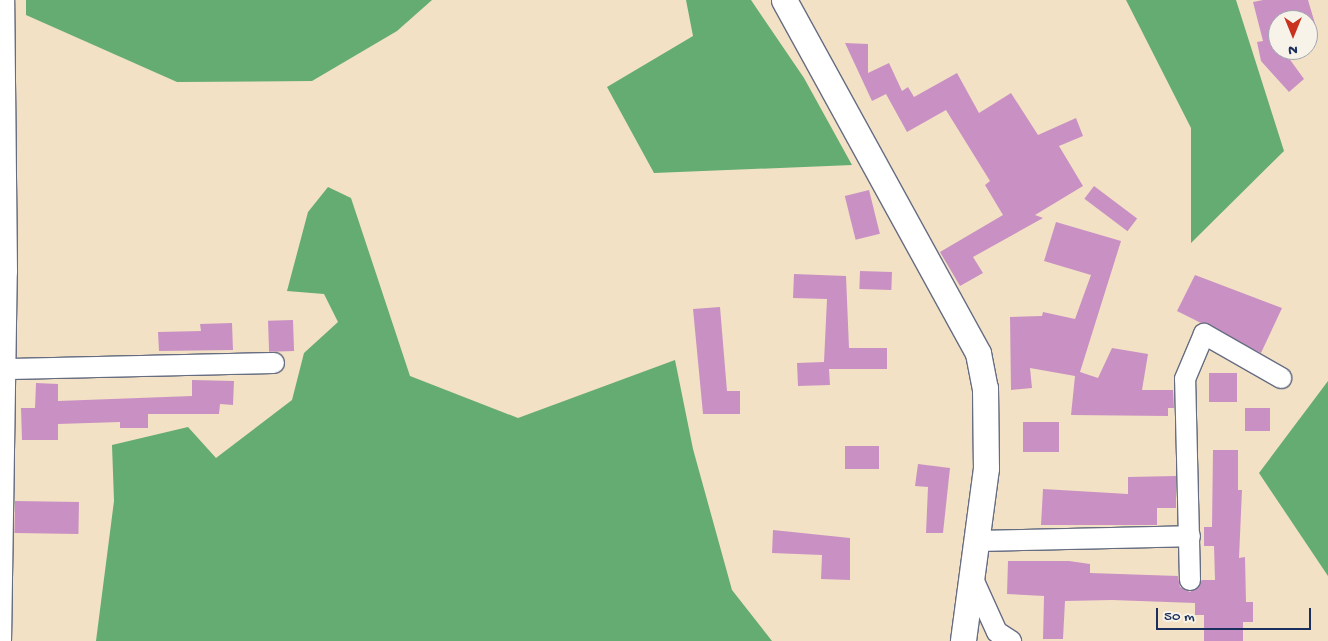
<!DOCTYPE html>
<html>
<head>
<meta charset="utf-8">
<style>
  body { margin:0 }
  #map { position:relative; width:1328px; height:641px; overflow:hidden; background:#f2e1c5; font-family:"Gochi Hand",sans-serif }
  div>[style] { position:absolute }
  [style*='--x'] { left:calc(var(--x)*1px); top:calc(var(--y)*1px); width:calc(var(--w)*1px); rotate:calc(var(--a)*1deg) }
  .forest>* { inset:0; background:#64ac72 }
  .building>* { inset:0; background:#c991c3; transform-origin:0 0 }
  .roads { filter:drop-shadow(1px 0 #666d82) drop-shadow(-1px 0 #666d82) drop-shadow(0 1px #666d82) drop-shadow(0 -1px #666d82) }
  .minor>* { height:20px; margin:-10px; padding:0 10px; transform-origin:10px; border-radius:10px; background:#fff }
  .tertiary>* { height:25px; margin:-12.5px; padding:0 12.5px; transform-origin:12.5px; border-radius:12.5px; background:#fff }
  span { translate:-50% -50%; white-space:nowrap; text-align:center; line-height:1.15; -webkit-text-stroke:4px #f7f3e8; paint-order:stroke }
  .north { position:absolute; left:1268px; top:10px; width:50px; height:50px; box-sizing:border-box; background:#f7f3e8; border:1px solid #9fa5b1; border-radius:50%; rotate:180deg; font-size:14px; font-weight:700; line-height:20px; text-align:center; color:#1b2f5e }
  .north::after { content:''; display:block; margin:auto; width:18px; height:22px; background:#c8321e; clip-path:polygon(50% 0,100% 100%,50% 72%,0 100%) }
  .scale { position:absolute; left:1156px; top:608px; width:155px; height:22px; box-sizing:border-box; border:2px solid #1b2f5e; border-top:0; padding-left:6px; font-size:15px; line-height:18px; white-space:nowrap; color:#1b2f5e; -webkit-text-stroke:4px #f7f3e8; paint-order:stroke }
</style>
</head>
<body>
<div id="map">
  <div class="forest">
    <div style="clip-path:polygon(26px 0,432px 0,397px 31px,312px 81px,177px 82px,26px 15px)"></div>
    <div style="clip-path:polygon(686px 0,751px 0,804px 78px,852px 165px,654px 173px,607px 87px,693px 36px)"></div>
    <div style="clip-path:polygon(1126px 0,1236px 0,1284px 151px,1191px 243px,1191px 128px)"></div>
    <div style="clip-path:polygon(328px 187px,351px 198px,410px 376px,518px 418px,675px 360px,693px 449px,732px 590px,772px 641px,96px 641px,114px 501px,112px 445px,188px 427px,216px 458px,292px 400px,304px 353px,338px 322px,324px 294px,287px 291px,308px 212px)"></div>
    <div style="clip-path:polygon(1328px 381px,1328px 576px,1259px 473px)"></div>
  </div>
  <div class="building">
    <div style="clip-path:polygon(1263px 0,1308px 0,1316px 27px,1308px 29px,1308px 20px,1278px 20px,1278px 50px,1283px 50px,1304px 79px,1289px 92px,1261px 61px,1257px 42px,1263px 41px,1253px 2px)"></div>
    <div style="clip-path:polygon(845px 43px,868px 44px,868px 73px,889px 63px,902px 91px,908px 87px,914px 97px,957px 73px,979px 113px,1011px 93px,1038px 135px,1076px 118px,1083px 136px,1059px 146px,1083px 186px,1035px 215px,1043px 218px,973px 257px,983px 273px,960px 286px,940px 252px,1003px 215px,985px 185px,990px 181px,946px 110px,907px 132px,886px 94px,872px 101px)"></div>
    <div style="left:1094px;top:186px;width:54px;height:16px;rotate:37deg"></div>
    <div style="left:869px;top:190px;width:45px;height:25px;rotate:76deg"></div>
    <div style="clip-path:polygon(1056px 222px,1121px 241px,1080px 372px,1098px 378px,1112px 348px,1148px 354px,1142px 390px,1173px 390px,1174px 408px,1168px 408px,1168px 416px,1071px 415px,1075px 376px,1030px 368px,1032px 388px,1011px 390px,1010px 317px,1042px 316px,1043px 312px,1075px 319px,1091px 275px,1044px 261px)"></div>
    <div style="left:860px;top:271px;width:32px;height:18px;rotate:2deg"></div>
    <div style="clip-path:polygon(794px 274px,846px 276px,849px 348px,887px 348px,887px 369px,829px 369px,830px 385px,798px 386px,797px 363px,824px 362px,827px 299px,793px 298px)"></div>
    <div style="clip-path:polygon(1195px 275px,1282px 308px,1261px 353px,1177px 311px)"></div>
    <div style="clip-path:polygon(720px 307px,727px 391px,740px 391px,740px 414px,703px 414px,693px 309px)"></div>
    <div style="left:293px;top:320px;width:31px;height:25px;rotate:88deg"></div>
    <div style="clip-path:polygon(232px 323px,233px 350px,159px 351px,158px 332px,201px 331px,200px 324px)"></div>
    <div style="left:1209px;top:373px;width:28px;height:29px"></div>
    <div style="clip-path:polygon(192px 380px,234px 381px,233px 405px,220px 404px,219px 414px,148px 414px,148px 428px,120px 428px,120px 422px,58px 424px,58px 440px,22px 440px,21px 408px,35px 408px,36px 383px,58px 384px,58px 401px,192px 396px)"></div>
    <div style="left:1245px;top:408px;width:25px;height:23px"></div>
    <div style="left:1023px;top:422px;width:36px;height:30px"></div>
    <div style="left:845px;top:446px;width:34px;height:23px"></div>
    <div style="clip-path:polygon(1213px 450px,1238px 450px,1238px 490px,1242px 490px,1239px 558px,1245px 557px,1246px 602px,1253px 602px,1253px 622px,1243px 622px,1243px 641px,1204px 641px,1204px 615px,1195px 615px,1195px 603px,1112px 600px,1065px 601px,1063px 639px,1043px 639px,1044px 596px,1007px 594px,1008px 561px,1069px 561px,1090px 564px,1090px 573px,1178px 576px,1180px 587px,1190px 592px,1202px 580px,1215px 580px,1214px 546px,1204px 546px,1204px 527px,1212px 527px)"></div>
    <div style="clip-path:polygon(918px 464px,950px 468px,943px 533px,926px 533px,928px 487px,915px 486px)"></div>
    <div style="clip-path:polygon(1176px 476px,1176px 508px,1157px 508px,1157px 525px,1041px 525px,1043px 489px,1128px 494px,1128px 477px)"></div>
    <div style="left:15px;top:501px;width:64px;height:32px;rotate:1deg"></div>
    <div style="clip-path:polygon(773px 530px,850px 538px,850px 580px,821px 579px,822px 555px,772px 553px)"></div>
  </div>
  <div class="roads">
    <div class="minor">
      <div style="--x:5;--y:369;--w:269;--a:-1.3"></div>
      <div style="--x:977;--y:541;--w:213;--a:-1.3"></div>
      <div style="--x:972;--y:577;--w:60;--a:65.6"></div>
      <div style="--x:997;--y:632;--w:17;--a:33"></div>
      <div style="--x:1190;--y:580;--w:201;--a:-91.4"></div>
      <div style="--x:1185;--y:379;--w:49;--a:-67.1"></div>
      <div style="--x:1204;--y:334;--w:89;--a:29.7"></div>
      <div style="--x:1;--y:641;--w:369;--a:-89.1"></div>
      <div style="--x:7;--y:272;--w:272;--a:-90.6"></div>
    </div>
    <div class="tertiary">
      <div style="--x:784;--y:0;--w:403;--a:61.2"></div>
      <div style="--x:978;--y:353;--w:36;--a:79"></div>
      <div style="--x:985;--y:388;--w:80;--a:89.3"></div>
      <div style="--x:986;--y:468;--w:175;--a:97.6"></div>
    </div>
  </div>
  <div class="north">N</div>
  <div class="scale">50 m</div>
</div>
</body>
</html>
